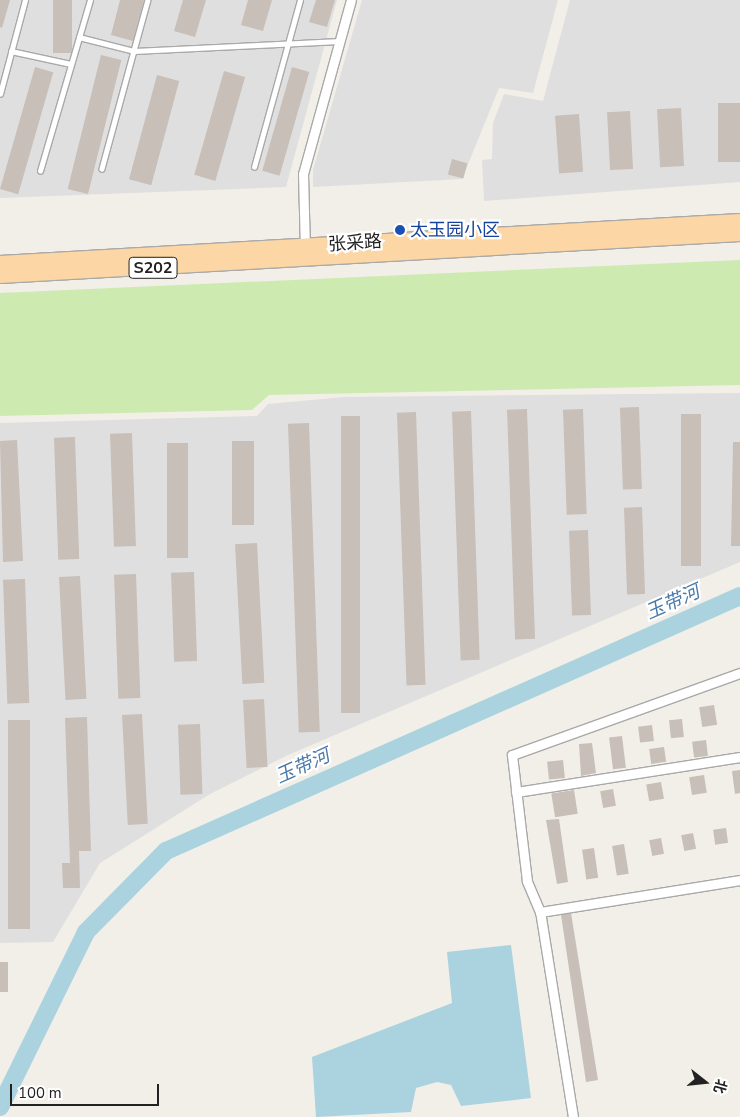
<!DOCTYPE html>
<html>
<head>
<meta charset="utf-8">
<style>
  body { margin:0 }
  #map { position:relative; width:740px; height:1117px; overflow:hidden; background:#f2efe9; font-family:"Nunito Sans","Noto Sans SC",sans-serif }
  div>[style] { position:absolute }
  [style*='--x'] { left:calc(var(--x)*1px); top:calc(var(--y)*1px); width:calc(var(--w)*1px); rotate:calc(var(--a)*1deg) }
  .residential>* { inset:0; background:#e0dfdf }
  .grass>* { inset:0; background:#cdebb0 }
  .water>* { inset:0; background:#aad3df }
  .river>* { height:18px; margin:-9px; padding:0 9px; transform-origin:9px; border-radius:9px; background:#aad3df }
  .building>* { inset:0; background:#c7bfb8; transform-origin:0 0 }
  .roads { filter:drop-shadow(1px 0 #a9a9a9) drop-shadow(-1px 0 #a9a9a9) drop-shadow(0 1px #a9a9a9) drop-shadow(0 -1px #a9a9a9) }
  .service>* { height:4.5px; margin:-2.25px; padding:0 2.25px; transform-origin:2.25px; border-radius:2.25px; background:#fff }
  .minor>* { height:9px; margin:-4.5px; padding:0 4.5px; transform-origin:4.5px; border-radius:4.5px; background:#fff }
  .primary>* { height:14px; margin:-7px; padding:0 7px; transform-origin:7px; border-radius:7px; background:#fcd6a4 }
  .dots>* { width:14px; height:14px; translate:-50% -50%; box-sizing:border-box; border:2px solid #fff; border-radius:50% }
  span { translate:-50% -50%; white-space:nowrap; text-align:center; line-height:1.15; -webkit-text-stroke:4.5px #fff; paint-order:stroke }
  .shield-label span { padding:1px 4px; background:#fff; border:1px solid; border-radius:4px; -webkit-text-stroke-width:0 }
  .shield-label { font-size:16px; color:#222; font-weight:700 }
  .transit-label { font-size:18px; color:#164399 }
  .left { translate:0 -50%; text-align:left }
  .street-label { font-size:18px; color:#222 }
  .water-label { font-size:19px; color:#4a7aab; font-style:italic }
  .north { position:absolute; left:680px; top:1057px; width:50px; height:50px; -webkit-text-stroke:4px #fff; paint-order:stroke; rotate:106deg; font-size:14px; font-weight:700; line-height:20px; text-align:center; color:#222 }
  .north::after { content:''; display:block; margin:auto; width:18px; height:22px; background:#222; clip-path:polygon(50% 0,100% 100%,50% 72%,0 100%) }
  .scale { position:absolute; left:10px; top:1084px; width:149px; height:22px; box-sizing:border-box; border:2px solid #222; border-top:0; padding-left:6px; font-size:15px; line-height:18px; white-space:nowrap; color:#222; -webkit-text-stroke:4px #fff; paint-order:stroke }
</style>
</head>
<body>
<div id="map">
  <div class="residential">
    <div style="clip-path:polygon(0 0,337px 0,286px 187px,0 198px)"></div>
    <div style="clip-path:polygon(362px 0,558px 0,533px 93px,499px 88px,462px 179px,313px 187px,313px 170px)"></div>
    <div style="clip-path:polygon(570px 0,740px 0,740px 182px,484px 201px,482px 160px,492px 159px,493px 123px,504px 94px,543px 101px)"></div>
    <div style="clip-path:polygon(740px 393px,740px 562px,288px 755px,210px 794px,100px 863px,53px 942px,0 943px,0 423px,257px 416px,268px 404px,344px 397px)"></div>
  </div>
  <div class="grass">
    <div style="clip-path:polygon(740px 260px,740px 385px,269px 395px,252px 410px,0 416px,0 293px)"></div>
  </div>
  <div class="water">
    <div style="clip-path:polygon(511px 945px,531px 1098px,461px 1106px,451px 1085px,437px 1082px,416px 1088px,411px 1112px,316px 1117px,312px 1057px,452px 1003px,447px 952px)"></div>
  </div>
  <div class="river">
    <div style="--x:0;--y:1107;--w:195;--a:-63.8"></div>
    <div style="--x:86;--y:932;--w:114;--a:-45.4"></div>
    <div style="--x:166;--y:851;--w:628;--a:-23.95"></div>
  </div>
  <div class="building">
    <div style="clip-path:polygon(0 0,10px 0,2px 28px,0 27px)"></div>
    <div style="left:53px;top:0;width:19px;height:53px"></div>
    <div style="clip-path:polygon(120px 0,144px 0,133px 41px,111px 35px)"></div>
    <div style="clip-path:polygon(183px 0,206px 0,195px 37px,174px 31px)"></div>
    <div style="clip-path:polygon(248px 0,272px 0,263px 31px,241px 25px)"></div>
    <div style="clip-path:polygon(316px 0,335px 0,327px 27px,309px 22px)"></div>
    <div style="left:101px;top:55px;width:21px;height:138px;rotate:14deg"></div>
    <div style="left:35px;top:67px;width:19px;height:127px;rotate:16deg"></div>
    <div style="left:292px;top:67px;width:18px;height:108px;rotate:16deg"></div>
    <div style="left:224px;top:71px;width:22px;height:108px;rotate:16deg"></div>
    <div style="left:157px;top:75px;width:23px;height:108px;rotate:15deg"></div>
    <div style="left:740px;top:103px;width:59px;height:22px;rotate:90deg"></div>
    <div style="left:681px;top:108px;width:58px;height:24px;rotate:87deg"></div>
    <div style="left:630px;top:111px;width:58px;height:23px;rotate:87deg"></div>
    <div style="left:579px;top:114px;width:58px;height:24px;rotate:86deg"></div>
    <div style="left:452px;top:159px;width:16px;height:16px;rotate:15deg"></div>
    <div style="left:639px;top:407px;width:82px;height:19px;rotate:88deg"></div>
    <div style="left:527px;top:409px;width:230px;height:20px;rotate:88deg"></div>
    <div style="left:583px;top:409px;width:105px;height:20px;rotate:88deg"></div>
    <div style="left:471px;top:411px;width:249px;height:19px;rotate:88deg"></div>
    <div style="left:416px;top:412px;width:273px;height:19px;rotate:88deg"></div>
    <div style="left:681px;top:414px;width:20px;height:152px"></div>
    <div style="left:341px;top:416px;width:19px;height:297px"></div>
    <div style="left:309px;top:423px;width:309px;height:21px;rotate:88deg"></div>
    <div style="left:132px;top:433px;width:113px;height:22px;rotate:88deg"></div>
    <div style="left:75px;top:437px;width:122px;height:21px;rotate:88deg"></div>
    <div style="clip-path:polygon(17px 440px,23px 561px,3px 562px,0 441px)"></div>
    <div style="left:232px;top:441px;width:22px;height:84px"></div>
    <div style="clip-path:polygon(733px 442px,740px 442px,740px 546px,731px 546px)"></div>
    <div style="left:167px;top:443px;width:21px;height:115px"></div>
    <div style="left:642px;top:507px;width:87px;height:18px;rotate:88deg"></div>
    <div style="left:588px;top:530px;width:85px;height:19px;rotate:88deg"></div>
    <div style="left:257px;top:543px;width:140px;height:22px;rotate:87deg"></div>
    <div style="left:194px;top:572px;width:89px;height:23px;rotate:88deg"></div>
    <div style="left:136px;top:574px;width:124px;height:22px;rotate:88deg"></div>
    <div style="left:80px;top:576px;width:123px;height:21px;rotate:87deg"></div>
    <div style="left:25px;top:579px;width:124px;height:22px;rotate:88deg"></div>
    <div style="left:264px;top:699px;width:68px;height:21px;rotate:87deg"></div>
    <div style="left:714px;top:705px;width:20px;height:15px;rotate:81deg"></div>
    <div style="left:142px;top:714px;width:110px;height:20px;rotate:87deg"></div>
    <div style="clip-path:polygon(87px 717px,91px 851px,79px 851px,80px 888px,63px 888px,62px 863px,70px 863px,65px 718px)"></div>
    <div style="left:682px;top:719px;width:18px;height:13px;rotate:84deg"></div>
    <div style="left:8px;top:720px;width:22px;height:209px"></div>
    <div style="left:200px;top:724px;width:70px;height:22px;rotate:88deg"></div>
    <div style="left:652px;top:725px;width:16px;height:14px;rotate:83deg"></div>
    <div style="left:622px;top:736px;width:32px;height:13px;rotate:83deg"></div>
    <div style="left:706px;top:740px;width:16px;height:14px;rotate:83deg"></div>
    <div style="clip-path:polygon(592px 743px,596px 773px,581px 776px,579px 744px)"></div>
    <div style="left:664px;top:747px;width:15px;height:15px;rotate:82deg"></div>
    <div style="left:563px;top:760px;width:18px;height:16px;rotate:84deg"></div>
    <div style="clip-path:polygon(740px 770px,740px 793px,735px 794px,732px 771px)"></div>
    <div style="left:704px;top:775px;width:18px;height:15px;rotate:81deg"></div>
    <div style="left:661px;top:782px;width:17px;height:15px;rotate:80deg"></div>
    <div style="left:613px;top:789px;width:17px;height:13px;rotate:80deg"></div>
    <div style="left:574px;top:790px;width:24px;height:23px;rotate:81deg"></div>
    <div style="clip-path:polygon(559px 819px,568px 882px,557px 884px,546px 820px)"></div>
    <div style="left:726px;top:828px;width:15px;height:13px;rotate:82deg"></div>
    <div style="left:693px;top:833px;width:16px;height:12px;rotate:79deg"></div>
    <div style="left:661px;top:838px;width:16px;height:12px;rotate:79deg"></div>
    <div style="left:624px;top:844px;width:30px;height:12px;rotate:81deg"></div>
    <div style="left:594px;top:848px;width:30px;height:12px;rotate:82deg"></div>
    <div style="clip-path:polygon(571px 913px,598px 1080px,586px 1082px,561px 915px)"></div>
    <div style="left:0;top:962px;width:8px;height:30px"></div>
  </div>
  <div class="roads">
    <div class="service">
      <div style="--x:148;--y:0;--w:53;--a:105.4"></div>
      <div style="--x:134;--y:51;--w:206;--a:-2.8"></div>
      <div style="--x:79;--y:37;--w:57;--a:14.3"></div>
      <div style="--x:134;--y:51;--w:122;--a:105.2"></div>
      <div style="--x:11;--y:51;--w:61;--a:12.2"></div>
      <div style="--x:0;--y:94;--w:97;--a:-75.1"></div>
      <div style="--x:254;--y:167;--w:173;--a:-74.6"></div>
      <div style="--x:40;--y:171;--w:178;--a:-73.7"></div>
    </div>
    <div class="minor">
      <div style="--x:305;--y:250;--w:76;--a:-91.5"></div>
      <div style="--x:303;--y:174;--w:180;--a:-74.6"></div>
      <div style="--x:516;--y:792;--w:227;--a:-8.9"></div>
      <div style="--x:540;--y:912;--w:203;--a:-9.1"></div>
      <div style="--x:573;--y:1117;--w:208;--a:-99.1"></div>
      <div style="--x:540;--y:912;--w:34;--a:-113"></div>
      <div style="--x:527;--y:881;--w:127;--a:-96.8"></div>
      <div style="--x:512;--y:755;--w:242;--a:-19.8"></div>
    </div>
    <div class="primary">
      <div style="--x:0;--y:263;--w:741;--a:-3.25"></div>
      <div style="--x:0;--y:276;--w:741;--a:-3.25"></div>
    </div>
  </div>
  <div class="dots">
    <div style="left:400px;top:230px;background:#1a4fb4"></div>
  </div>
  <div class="shield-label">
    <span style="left:153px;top:268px">S202</span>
  </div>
  <div class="transit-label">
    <span class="left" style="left:410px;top:230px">太玉园小区</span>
  </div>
  <div class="street-label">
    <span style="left:355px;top:243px;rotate:-4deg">张采路</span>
  </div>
  <div class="water-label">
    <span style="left:673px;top:603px;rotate:-24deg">玉带河</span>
    <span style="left:303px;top:767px;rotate:-24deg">玉带河</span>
  </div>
  <div class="north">北</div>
  <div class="scale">100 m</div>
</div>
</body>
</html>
